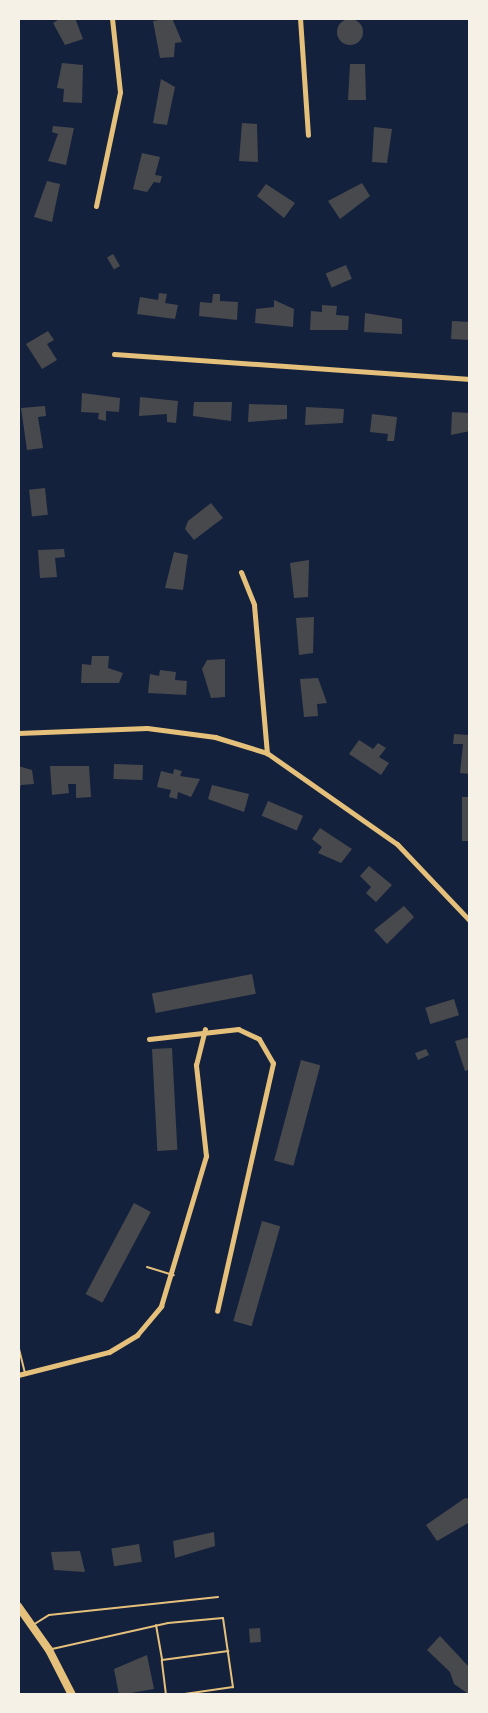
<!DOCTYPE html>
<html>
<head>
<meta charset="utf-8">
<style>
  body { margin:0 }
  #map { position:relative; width:488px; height:1713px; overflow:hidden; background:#14213d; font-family:Inter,sans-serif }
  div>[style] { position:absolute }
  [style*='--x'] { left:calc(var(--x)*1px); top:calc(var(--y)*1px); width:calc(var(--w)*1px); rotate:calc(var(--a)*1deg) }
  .building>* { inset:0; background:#48494c; transform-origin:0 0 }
  .round { border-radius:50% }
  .service>* { height:2px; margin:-1px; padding:0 1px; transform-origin:1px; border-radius:1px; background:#e5c07b }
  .minor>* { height:5px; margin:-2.5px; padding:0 2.5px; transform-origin:2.5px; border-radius:2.5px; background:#e5c07b }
  .primary>* { height:8px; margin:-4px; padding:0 4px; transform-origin:4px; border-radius:4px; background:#e5c07b }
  span { translate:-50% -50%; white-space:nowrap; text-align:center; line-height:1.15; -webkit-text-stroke:6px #f6f1e7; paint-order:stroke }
  .frame { position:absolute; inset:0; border:20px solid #f6f1e7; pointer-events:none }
</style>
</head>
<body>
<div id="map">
  <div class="building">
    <div style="clip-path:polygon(61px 18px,75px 18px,83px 39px,65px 45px,53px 23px)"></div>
    <div style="clip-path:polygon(172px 18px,182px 42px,175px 43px,174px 57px,160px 58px,153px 21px)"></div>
    <div class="round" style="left:337px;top:19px;width:26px;height:26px"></div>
    <div style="clip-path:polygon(62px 63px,83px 65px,82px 103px,63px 102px,64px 89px,57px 88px)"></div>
    <div style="clip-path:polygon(350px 64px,365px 64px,366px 100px,348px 100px)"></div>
    <div style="clip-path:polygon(161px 79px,175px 87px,167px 125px,153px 123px)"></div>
    <div style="clip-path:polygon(242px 123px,257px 124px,258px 162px,239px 161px)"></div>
    <div style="clip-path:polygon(53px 126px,74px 128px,66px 165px,48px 161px,58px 134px,52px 132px)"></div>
    <div style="clip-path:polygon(374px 127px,392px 129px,387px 163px,372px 162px)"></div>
    <div style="clip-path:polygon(142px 153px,160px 157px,155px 175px,162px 176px,160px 183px,154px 182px,147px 192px,133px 189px)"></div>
    <div style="clip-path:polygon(47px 181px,60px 184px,52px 222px,34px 217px)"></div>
    <div style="clip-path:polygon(362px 183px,370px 196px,340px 219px,328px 201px)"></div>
    <div style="clip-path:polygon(266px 184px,295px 203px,284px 218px,257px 196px)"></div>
    <div style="left:113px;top:254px;width:14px;height:7px;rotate:60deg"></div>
    <div style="left:346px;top:265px;width:15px;height:22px;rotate:67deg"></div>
    <div style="clip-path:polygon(159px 293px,167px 294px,165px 303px,178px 305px,175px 319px,137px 314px,140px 297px,158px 300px)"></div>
    <div style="clip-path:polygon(213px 294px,220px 294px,220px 301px,238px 302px,237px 320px,199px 316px,200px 302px,212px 303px)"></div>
    <div style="clip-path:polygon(274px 300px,294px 309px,293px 327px,255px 323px,256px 309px,274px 307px)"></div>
    <div style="clip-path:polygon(322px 305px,337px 306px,336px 315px,349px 316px,348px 330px,310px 330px,311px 311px,322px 312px)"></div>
    <div style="clip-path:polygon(365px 313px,402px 319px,402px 334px,364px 332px)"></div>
    <div style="left:452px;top:321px;width:18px;height:18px;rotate:3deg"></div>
    <div style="clip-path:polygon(48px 331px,54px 340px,47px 344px,57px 360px,42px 369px,26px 344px)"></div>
    <div style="clip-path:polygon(82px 393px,120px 398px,119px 412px,106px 411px,106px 421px,98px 419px,99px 413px,81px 412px)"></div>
    <div style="clip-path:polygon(140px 397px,178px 401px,176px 423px,167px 422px,167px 414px,139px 416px)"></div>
    <div style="clip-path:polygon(194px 402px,232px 402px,231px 421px,193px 416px)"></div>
    <div style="clip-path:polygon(249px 404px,287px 405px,287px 419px,248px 422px)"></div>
    <div style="clip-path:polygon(45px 406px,46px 416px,38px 417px,43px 448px,27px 450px,21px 408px)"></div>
    <div style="clip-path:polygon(306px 407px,344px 409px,343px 423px,305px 425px)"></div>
    <div style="clip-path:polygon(452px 412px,470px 413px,470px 431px,451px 435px)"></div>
    <div style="clip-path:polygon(372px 414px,397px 417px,394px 441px,387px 441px,388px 434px,370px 432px)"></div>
    <div style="left:45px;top:488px;width:27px;height:16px;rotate:84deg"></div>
    <div style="clip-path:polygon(211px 503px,223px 518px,194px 540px,185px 529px,188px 521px)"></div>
    <div style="clip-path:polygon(64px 549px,65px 557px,55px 558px,57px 577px,40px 578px,38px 550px)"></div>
    <div style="clip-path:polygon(174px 552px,188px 555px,183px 590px,165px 588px)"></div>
    <div style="clip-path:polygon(309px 560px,308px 597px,294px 598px,290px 563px)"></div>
    <div style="clip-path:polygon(314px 617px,313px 653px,299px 655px,296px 618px)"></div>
    <div style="clip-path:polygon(92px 656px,109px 656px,108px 668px,123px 673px,119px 683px,81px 683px,82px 664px,91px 665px)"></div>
    <div style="clip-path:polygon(225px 659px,225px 697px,211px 698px,202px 669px,207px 660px)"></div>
    <div style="clip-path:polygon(160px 670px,176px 672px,175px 680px,187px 681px,186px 695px,148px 693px,150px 674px,159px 676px)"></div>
    <div style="clip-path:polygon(318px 678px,327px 703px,317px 704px,318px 716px,304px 717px,300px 679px)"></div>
    <div style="clip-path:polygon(454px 734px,470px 735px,470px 774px,460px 773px,463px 744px,453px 744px)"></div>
    <div style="clip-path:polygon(359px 740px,373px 749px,378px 743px,386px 748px,379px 757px,389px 763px,381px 775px,349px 754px)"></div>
    <div style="left:114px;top:764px;width:29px;height:15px;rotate:2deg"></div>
    <div style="clip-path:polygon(18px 766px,32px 770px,34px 784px,21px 785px,18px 793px)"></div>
    <div style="clip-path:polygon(50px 766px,89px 766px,91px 797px,76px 798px,76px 784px,68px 784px,69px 793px,52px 795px)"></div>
    <div style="clip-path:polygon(174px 769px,182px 771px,180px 776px,200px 779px,191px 797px,178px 792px,177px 799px,169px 797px,171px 790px,157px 787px,161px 771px,173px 774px)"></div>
    <div style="clip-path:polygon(212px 785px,249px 794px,244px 812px,208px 799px)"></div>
    <div style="left:462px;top:797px;width:8px;height:44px"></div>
    <div style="left:268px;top:801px;width:38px;height:16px;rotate:23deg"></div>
    <div style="clip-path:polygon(320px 828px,352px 849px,341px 863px,318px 853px,322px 847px,312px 839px)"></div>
    <div style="clip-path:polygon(369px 866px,392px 885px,376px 902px,366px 893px,371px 887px,360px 876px)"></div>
    <div style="clip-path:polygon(404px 906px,414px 917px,387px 944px,374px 930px)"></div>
    <div style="left:252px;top:974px;width:20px;height:102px;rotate:79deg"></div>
    <div style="left:454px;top:999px;width:17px;height:30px;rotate:73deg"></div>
    <div style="clip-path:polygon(470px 1037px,470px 1069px,465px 1071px,455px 1041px)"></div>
    <div style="left:172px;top:1048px;width:102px;height:20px;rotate:87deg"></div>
    <div style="clip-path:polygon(426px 1049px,429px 1055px,418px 1060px,415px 1053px)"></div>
    <div style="left:301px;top:1060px;width:20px;height:104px;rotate:15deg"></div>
    <div style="left:134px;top:1203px;width:19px;height:103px;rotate:28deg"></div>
    <div style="left:262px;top:1221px;width:19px;height:104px;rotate:16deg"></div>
    <div style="clip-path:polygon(465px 1498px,470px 1499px,470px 1522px,437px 1541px,426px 1525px)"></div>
    <div style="clip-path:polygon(214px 1532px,215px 1546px,175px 1558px,173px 1541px)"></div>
    <div style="left:139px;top:1544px;width:18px;height:28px;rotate:81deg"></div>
    <div style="clip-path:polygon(80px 1551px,85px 1572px,54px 1570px,51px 1552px)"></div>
    <div style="left:260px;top:1628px;width:14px;height:11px;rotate:86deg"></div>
    <div style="clip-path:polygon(440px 1636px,470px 1668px,470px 1695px,454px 1684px,450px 1672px,427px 1650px)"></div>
    <div style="clip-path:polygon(147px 1655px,154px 1689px,119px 1695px,114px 1669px)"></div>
  </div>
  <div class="service">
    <div style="--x:147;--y:1267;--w:28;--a:17"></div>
    <div style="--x:18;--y:1345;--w:29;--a:76"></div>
    <div style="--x:33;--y:1625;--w:19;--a:-32"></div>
    <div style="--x:49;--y:1615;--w:170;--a:-6.1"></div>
    <div style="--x:156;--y:1625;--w:36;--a:80"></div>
    <div style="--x:52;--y:1649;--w:119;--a:-12.6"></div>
    <div style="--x:168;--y:1623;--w:55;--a:-5.2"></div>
    <div style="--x:223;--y:1618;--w:70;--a:81.8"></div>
    <div style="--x:233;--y:1687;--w:56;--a:171.7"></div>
    <div style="--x:166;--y:1695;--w:35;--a:-97"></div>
    <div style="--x:162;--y:1660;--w:67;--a:-7.8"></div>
  </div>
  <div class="minor">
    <div style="--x:300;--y:18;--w:117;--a:86.1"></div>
    <div style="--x:96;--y:206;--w:116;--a:-78.1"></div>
    <div style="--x:120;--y:92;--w:74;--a:-96.2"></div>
    <div style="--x:114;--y:354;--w:357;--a:4"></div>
    <div style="--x:241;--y:572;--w:35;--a:68"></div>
    <div style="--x:254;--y:605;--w:149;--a:85"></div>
    <div style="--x:18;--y:733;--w:129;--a:-2.2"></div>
    <div style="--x:147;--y:728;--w:69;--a:7.5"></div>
    <div style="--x:215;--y:737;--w:54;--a:17.1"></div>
    <div style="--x:267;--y:753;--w:159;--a:35"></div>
    <div style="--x:397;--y:844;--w:106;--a:46.5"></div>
    <div style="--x:149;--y:1039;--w:90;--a:-6.4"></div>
    <div style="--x:238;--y:1029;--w:23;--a:25"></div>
    <div style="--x:259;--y:1039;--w:28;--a:60"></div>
    <div style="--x:273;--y:1063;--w:254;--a:102.7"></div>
    <div style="--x:18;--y:1375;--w:94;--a:-14.2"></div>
    <div style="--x:109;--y:1352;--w:33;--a:-31"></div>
    <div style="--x:137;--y:1335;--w:38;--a:-50"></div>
    <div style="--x:161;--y:1306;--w:157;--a:-73.3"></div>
    <div style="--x:206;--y:1156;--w:92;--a:-96.3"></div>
    <div style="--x:196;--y:1065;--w:37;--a:-76"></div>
  </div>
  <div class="primary">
    <div style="--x:18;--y:1606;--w:54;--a:54.8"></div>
    <div style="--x:49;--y:1650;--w:51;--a:62.9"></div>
  </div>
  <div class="frame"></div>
</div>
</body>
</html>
